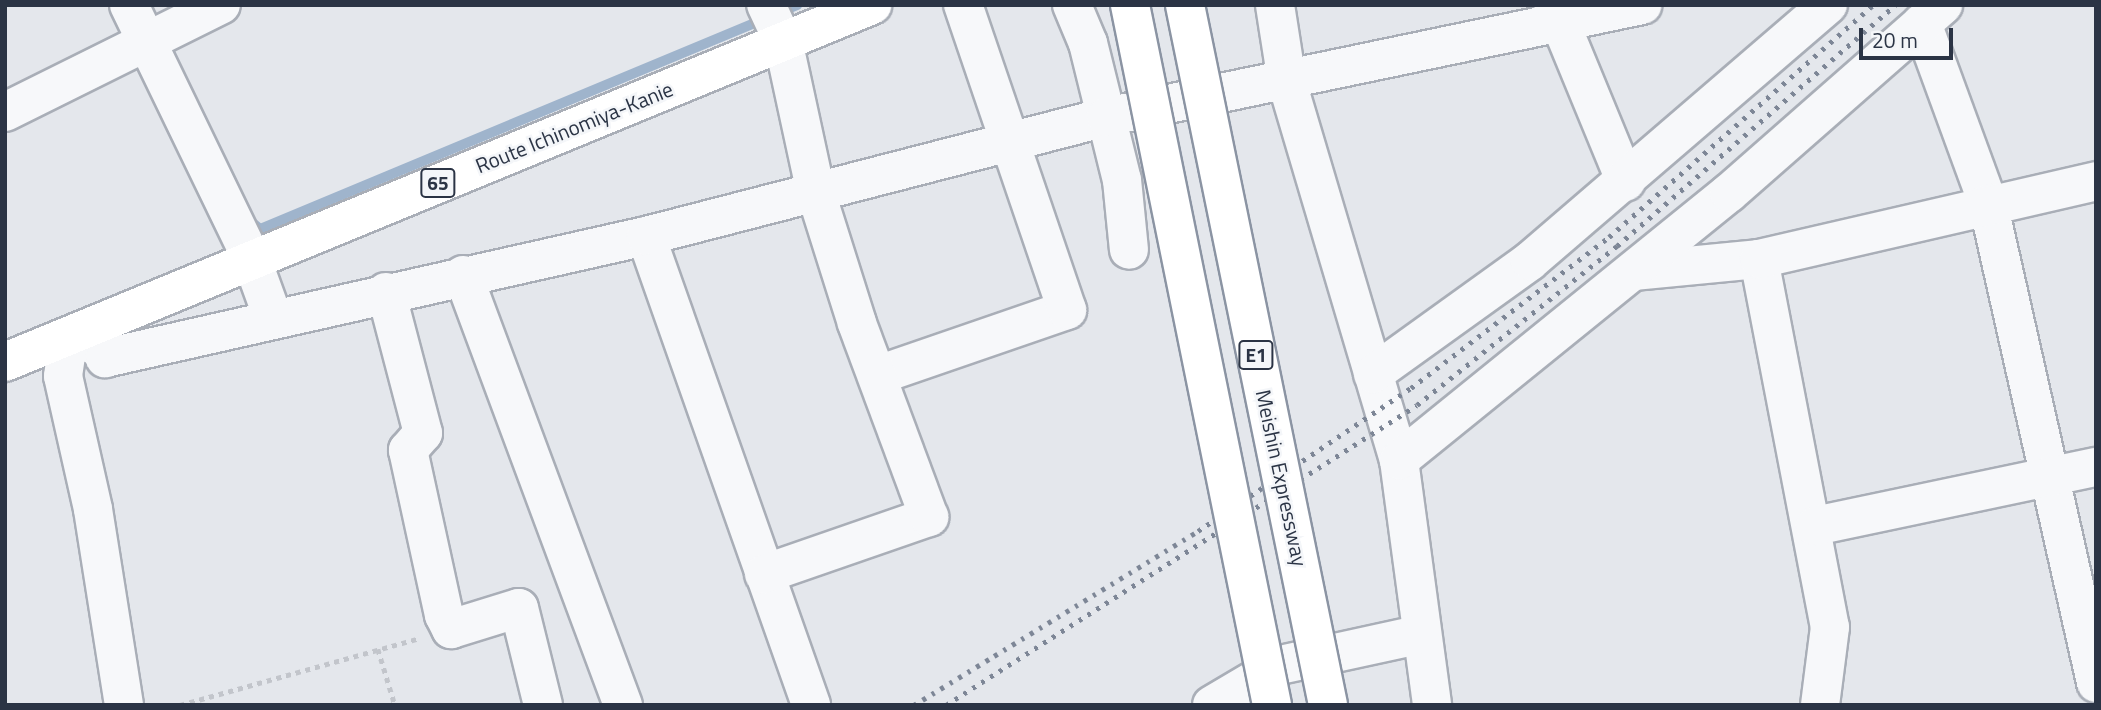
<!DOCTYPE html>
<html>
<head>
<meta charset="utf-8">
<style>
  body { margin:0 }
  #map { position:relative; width:2101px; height:710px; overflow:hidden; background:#e4e7ec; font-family:"Titillium Web",sans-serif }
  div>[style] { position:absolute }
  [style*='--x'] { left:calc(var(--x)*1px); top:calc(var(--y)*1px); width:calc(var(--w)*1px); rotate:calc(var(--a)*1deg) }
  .stream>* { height:10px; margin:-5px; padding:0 5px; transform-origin:5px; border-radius:5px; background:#9fb4cc }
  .path>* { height:4.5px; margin-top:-2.25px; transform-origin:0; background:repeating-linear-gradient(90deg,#c2c5cb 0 5px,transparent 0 10px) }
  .roads { filter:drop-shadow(2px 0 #a9aeb7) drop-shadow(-2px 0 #a9aeb7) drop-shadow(0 2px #a9aeb7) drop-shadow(0 -2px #a9aeb7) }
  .minor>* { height:38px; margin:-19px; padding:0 19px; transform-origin:19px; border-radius:19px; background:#f7f8fa }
  .major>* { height:38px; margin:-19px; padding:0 19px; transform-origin:19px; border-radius:19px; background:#fff }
  .rail>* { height:5px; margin-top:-2.5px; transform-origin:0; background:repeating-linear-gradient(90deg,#7d8696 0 3.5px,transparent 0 10.5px) }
  .bridges { filter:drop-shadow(2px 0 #8b94a3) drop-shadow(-2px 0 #8b94a3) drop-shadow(0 2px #8b94a3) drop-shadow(0 -2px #8b94a3) }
  .highway-bridge>* { height:38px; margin:-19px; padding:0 19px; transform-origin:19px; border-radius:19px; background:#fff }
  span { translate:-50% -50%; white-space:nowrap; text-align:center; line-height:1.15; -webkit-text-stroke:5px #f4f6f9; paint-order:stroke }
  .shield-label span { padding:2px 5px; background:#f4f6f9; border:2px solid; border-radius:5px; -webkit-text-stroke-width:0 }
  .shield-label { font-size:19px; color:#2b3445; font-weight:700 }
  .street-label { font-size:21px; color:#2b3445 }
  .frame { position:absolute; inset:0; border:7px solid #2b3445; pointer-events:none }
  .scale { position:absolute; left:1859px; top:28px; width:94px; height:32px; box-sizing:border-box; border:4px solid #2b3445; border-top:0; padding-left:9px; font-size:21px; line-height:24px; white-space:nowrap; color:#2b3445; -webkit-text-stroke:5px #f4f6f9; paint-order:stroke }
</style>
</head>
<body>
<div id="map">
  <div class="stream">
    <div style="--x:778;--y:13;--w:21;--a:-23"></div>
    <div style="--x:248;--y:219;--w:16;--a:40"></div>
    <div style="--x:260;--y:229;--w:546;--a:-22.62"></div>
  </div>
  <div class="path">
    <div style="--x:378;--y:649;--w:59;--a:73.1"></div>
    <div style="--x:180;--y:705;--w:246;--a:-15.6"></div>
  </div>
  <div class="roads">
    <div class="minor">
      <div style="--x:129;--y:5;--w:283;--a:64.2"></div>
      <div style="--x:252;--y:260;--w:62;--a:70.1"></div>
      <div style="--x:1072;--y:5;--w:41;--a:67.2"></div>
      <div style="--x:1088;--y:43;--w:141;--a:76.1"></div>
      <div style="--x:1122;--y:180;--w:70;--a:84.3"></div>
      <div style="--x:1275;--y:5;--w:78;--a:81.1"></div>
      <div style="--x:1287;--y:82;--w:394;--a:73.5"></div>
      <div style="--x:1399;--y:460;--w:247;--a:82.3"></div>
      <div style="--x:1553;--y:5;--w:191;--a:67.6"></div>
      <div style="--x:1922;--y:23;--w:192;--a:69.9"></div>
      <div style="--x:1988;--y:203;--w:492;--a:77.3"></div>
      <div style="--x:5;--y:112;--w:241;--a:-26.4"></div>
      <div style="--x:646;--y:236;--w:497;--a:70.6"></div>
      <div style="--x:1759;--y:259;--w:375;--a:79.1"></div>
      <div style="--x:1830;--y:627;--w:79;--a:97.3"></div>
      <div style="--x:1634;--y:271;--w:126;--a:-5.5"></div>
      <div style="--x:1759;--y:259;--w:346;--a:-13"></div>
      <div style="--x:463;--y:275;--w:459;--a:69.6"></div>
      <div style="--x:386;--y:292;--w:146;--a:75.3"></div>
      <div style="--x:423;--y:433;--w:23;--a:131"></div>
      <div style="--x:408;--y:450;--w:169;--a:77.7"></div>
      <div style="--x:444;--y:615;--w:16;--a:63"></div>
      <div style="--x:451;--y:629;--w:71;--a:-17.2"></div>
      <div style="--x:519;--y:608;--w:100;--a:76.1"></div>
      <div style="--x:1373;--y:374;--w:193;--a:-35.7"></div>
      <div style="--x:1530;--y:261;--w:393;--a:-40.7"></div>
      <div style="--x:878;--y:375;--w:200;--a:-19"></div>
      <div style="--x:1067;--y:310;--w:322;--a:-108.8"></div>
      <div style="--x:1399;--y:460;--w:424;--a:-39"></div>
      <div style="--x:1729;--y:193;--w:285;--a:-41.3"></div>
      <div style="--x:1815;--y:526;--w:287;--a:-11.9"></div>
      <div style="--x:764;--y:574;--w:175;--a:-19.1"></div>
      <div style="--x:929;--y:517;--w:207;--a:-110.4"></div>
      <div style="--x:857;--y:323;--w:136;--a:-107.5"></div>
      <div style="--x:816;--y:193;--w:156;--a:-102.2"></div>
      <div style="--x:783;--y:41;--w:40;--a:-115"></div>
      <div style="--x:124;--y:705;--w:198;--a:-99"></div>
      <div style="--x:93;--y:509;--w:136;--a:-102.7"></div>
      <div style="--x:63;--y:376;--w:40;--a:-81.5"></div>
      <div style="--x:69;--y:336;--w:32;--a:20"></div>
      <div style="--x:99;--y:347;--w:13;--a:61"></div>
      <div style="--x:105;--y:358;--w:555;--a:-12.71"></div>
      <div style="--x:646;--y:236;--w:475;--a:-14.5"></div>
      <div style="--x:1106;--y:117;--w:548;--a:-11.8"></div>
      <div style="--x:1212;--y:705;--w:79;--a:-30.5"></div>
      <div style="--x:1280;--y:665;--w:145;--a:-12.3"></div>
    </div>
    <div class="major">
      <div style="--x:5;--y:362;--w:938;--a:-22.38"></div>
    </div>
  </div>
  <div class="rail">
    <div style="--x:914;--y:705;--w:333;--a:-31.5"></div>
    <div style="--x:1198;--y:531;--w:257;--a:-33.9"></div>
    <div style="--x:1411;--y:388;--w:249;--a:-37.3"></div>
    <div style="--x:1609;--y:237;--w:351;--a:-41.3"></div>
    <div style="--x:946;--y:705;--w:558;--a:-32.49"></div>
    <div style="--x:1417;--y:405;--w:256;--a:-38.5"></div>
    <div style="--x:1617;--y:246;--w:368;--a:-40.9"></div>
  </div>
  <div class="bridges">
    <div class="highway-bridge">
      <div style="--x:1130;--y:5;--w:714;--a:78.53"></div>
      <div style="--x:1185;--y:5;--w:714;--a:78.45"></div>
    </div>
  </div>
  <div class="shield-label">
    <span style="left:438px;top:183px">65</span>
    <span style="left:1256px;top:355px">E1</span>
  </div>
  <div class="street-label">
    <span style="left:574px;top:127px;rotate:-22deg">Route Ichinomiya-Kanie</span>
    <span style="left:1282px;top:478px;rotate:78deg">Meishin Expressway</span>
  </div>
  <div class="frame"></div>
  <div class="scale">20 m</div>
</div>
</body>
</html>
